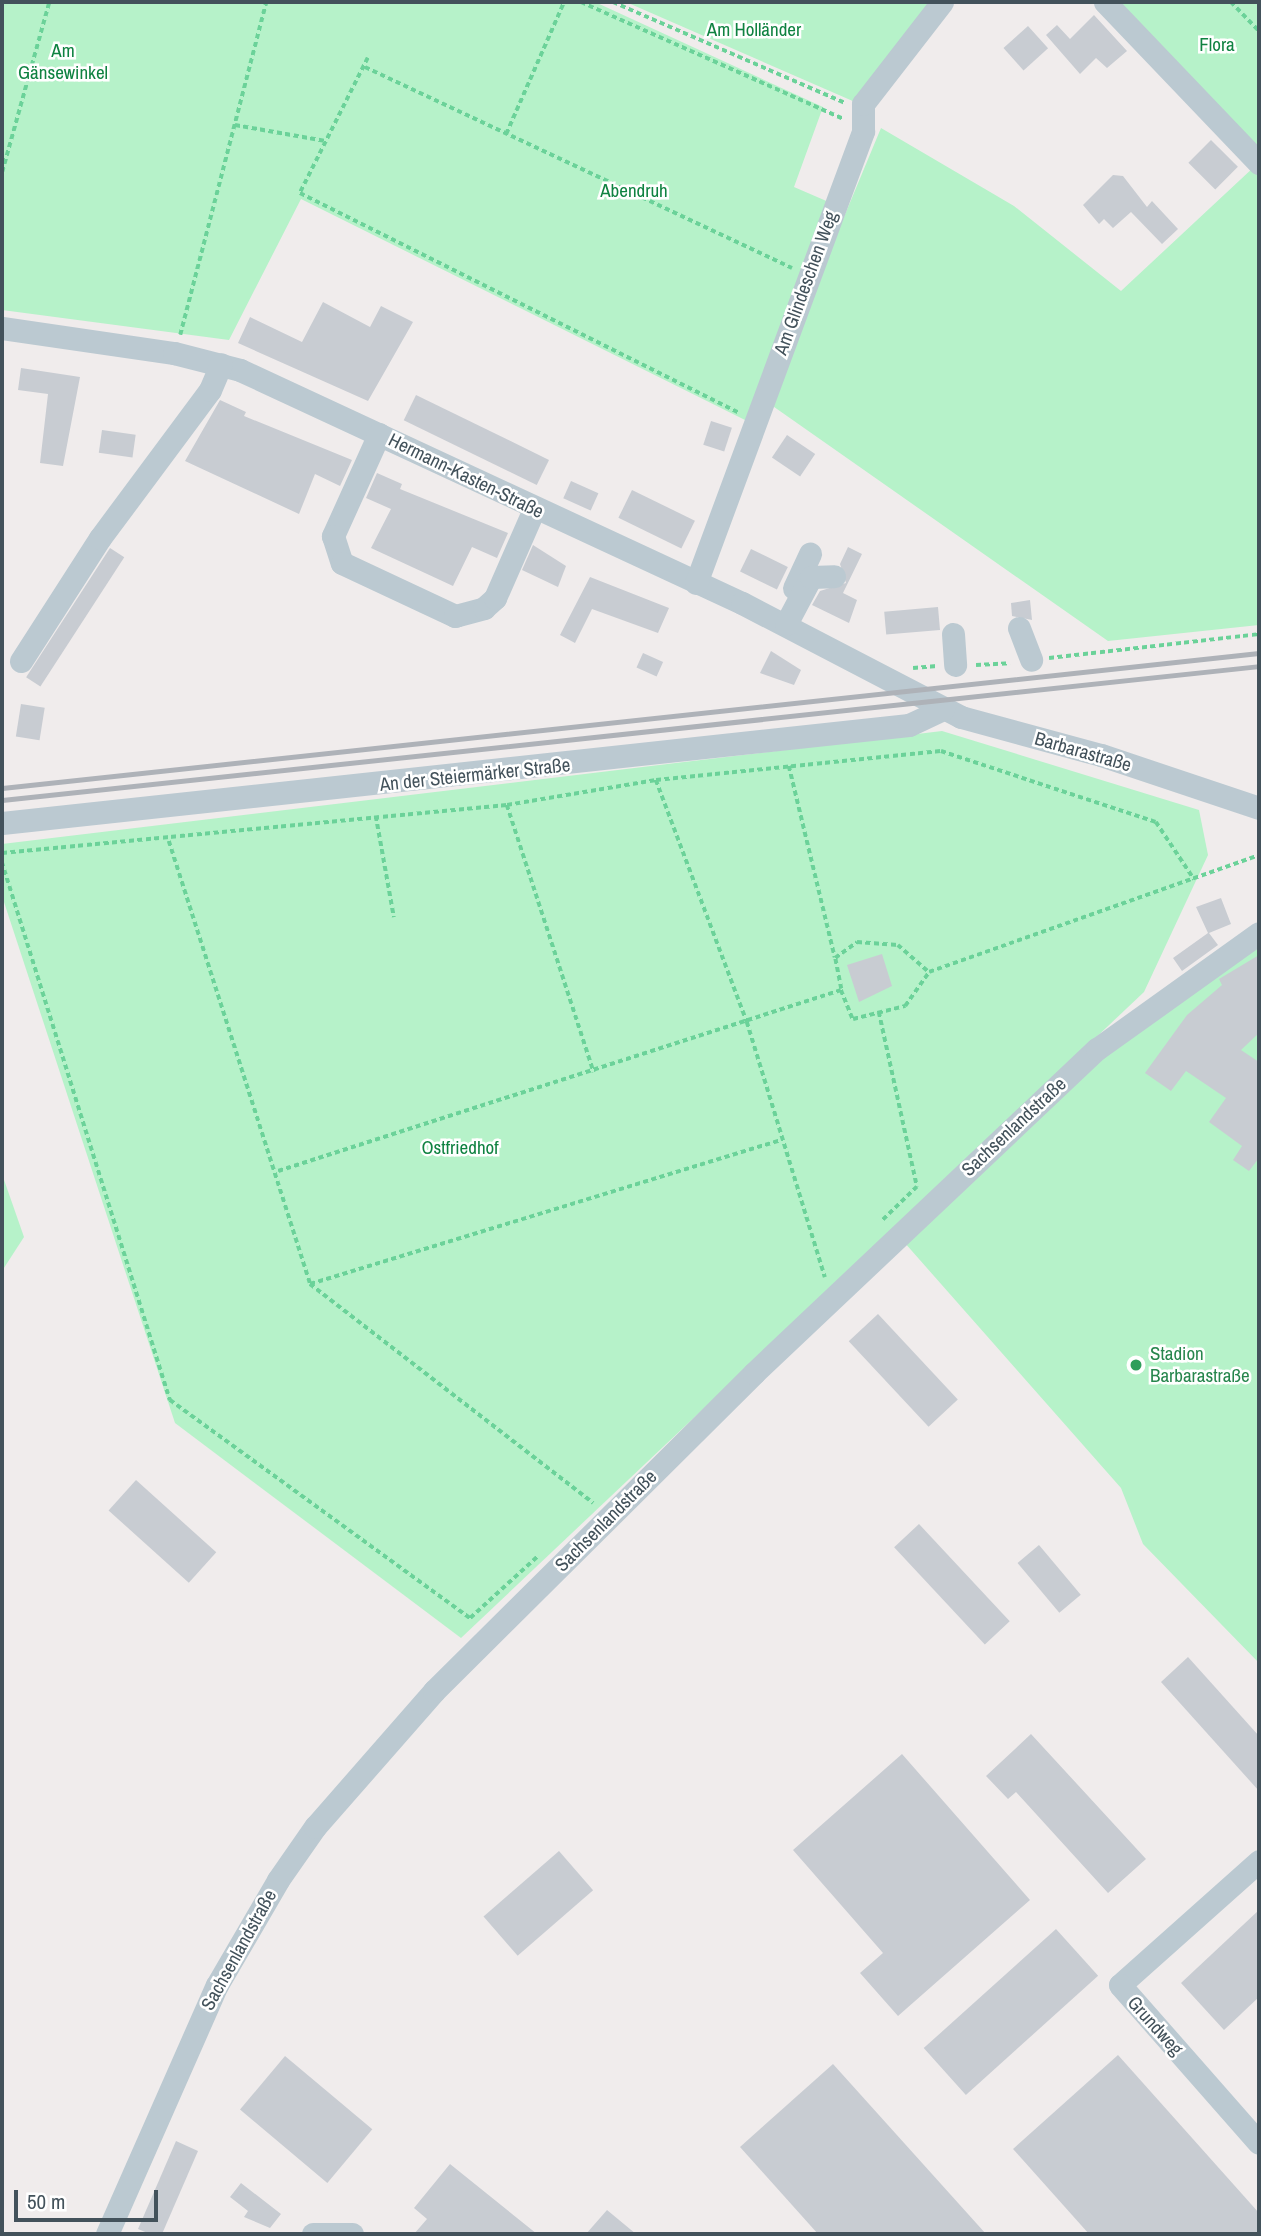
<!DOCTYPE html>
<html>
<head>
<meta charset="utf-8">
<style>
  body { margin:0 }
  #map { position:relative; width:1261px; height:2236px; overflow:hidden; background:#f0ecec; font-family:"Archivo Narrow",sans-serif }
  div>[style] { position:absolute }
  [style*='--x'] { left:calc(var(--x)*1px); top:calc(var(--y)*1px); width:calc(var(--w)*1px); rotate:calc(var(--a)*1deg) }
  .green>* { inset:0; background:#b6f2c9 }
  .building>* { inset:0; background:#c8ccd2; transform-origin:0 0 }
  .path>* { height:3.5px; margin-top:-1.75px; transform-origin:0; background:repeating-linear-gradient(90deg,#6bd299 0 5px,transparent 0 8.5px) }
  .minor>* { height:23px; margin:-11.5px; padding:0 11.5px; transform-origin:11.5px; border-radius:11.5px; background:#bbc9d1 }
  .rail>* { height:5px; margin:-2.5px; padding:0 2.5px; transform-origin:2.5px; border-radius:2.5px; background:#aeb2b8 }
  .dots>* { width:19px; height:19px; translate:-50% -50%; box-sizing:border-box; border:4px solid #fff; border-radius:50% }
  span { translate:-50% -50%; white-space:nowrap; text-align:center; line-height:1.15; -webkit-text-stroke:5px #fff; paint-order:stroke }
  .park-label { font-size:19px; color:#0f8241 }
  .street-label { font-size:19px; color:#43525b }
  .leisure-label { font-size:19px; color:#27864d }
  .left { translate:0 -50%; text-align:left }
  .frame { position:absolute; inset:0; border:4px solid #43525b; pointer-events:none }
  .scale { position:absolute; left:14px; top:2190px; width:144px; height:32px; box-sizing:border-box; border:4px solid #43525b; border-top:0; padding-left:9px; font-size:21px; line-height:24px; white-space:nowrap; color:#43525b; -webkit-text-stroke:5px #fff; paint-order:stroke }
</style>
</head>
<body>
<div id="map">
  <div class="green">
    <div style="clip-path:polygon(2px 2px,595px 2px,823px 107px,794px 187px,831px 203px,747px 421px,301px 199px,229px 340px,2px 310px)"></div>
    <div style="clip-path:polygon(626px 2px,935px 2px,855px 102px)"></div>
    <div style="clip-path:polygon(1115px 2px,1259px 2px,1259px 153px)"></div>
    <div style="clip-path:polygon(881px 128px,1014px 206px,1121px 291px,1255px 166px,1259px 171px,1259px 625px,1108px 641px,767px 402px)"></div>
    <div style="clip-path:polygon(942px 731px,1199px 810px,1208px 855px,1144px 992px,461px 1638px,175px 1423px,2px 896px,2px 844px)"></div>
    <div style="clip-path:polygon(1259px 941px,1259px 1663px,1143px 1544px,1121px 1488px,904px 1242px,1102px 1055px)"></div>
    <div style="clip-path:polygon(2px 1174px,24px 1237px,2px 1271px)"></div>
  </div>
  <div class="building">
    <div style="clip-path:polygon(1094px 15px,1127px 51px,1107px 68px,1096px 58px,1080px 74px,1046px 35px,1057px 25px,1070px 39px)"></div>
    <div style="left:1028px;top:26px;width:30px;height:33px;rotate:48deg"></div>
    <div style="left:1211px;top:140px;width:38px;height:32px;rotate:45deg"></div>
    <div style="clip-path:polygon(1113px 175px,1123px 176px,1147px 207px,1152px 201px,1178px 229px,1162px 244px,1131px 212px,1113px 228px,1104px 219px,1099px 224px,1083px 205px)"></div>
    <div style="clip-path:polygon(323px 302px,370px 327px,381px 306px,413px 322px,368px 401px,238px 343px,250px 317px,302px 342px)"></div>
    <div style="clip-path:polygon(21px 368px,80px 377px,63px 466px,40px 463px,48px 394px,18px 390px)"></div>
    <div style="left:416px;top:395px;width:148px;height:28px;rotate:26deg"></div>
    <div style="clip-path:polygon(220px 400px,246px 412px,244px 416px,352px 460px,340px 486px,315px 474px,299px 514px,185px 461px)"></div>
    <div style="left:711px;top:421px;width:22px;height:25px;rotate:18deg"></div>
    <div style="left:102px;top:430px;width:34px;height:23px;rotate:8deg"></div>
    <div style="left:787px;top:435px;width:34px;height:27px;rotate:34deg"></div>
    <div style="clip-path:polygon(377px 473px,402px 484px,400px 489px,508px 533px,497px 558px,472px 547px,453px 586px,371px 548px,391px 509px,366px 498px)"></div>
    <div style="left:571px;top:481px;width:30px;height:19px;rotate:24deg"></div>
    <div style="left:632px;top:490px;width:70px;height:31px;rotate:26deg"></div>
    <div style="clip-path:polygon(533px 545px,566px 566px,558px 587px,522px 570px)"></div>
    <div style="clip-path:polygon(848px 547px,862px 554px,843px 593px,857px 600px,849px 623px,812px 605px,820px 591px,846px 583px,840px 564px)"></div>
    <div style="left:110px;top:548px;width:17px;height:154px;rotate:33deg"></div>
    <div style="left:751px;top:549px;width:41px;height:25px;rotate:26deg"></div>
    <div style="clip-path:polygon(590px 577px,669px 608px,658px 633px,592px 609px,575px 643px,560px 635px)"></div>
    <div style="clip-path:polygon(1030px 600px,1032px 620px,1012px 616px,1011px 603px)"></div>
    <div style="left:938px;top:607px;width:23px;height:54px;rotate:85deg"></div>
    <div style="clip-path:polygon(771px 651px,801px 670px,794px 685px,760px 673px)"></div>
    <div style="left:643px;top:653px;width:22px;height:16px;rotate:24deg"></div>
    <div style="left:21px;top:704px;width:24px;height:33px;rotate:9deg"></div>
    <div style="clip-path:polygon(1221px 898px,1231px 924px,1209px 933px,1218px 945px,1182px 971px,1173px 958px,1208px 933px,1196px 907px)"></div>
    <div style="clip-path:polygon(882px 954px,892px 986px,859px 1002px,847px 965px)"></div>
    <div style="clip-path:polygon(1259px 955px,1259px 1033px,1241px 1050px,1259px 1062px,1259px 1158px,1249px 1171px,1233px 1160px,1242px 1146px,1209px 1122px,1226px 1098px,1186px 1071px,1171px 1091px,1145px 1073px,1187px 1015px,1222px 985px,1219px 979px)"></div>
    <div style="left:878px;top:1314px;width:117px;height:40px;rotate:47deg"></div>
    <div style="left:136px;top:1480px;width:108px;height:41px;rotate:42deg"></div>
    <div style="left:919px;top:1524px;width:133px;height:34px;rotate:47deg"></div>
    <div style="left:1039px;top:1545px;width:65px;height:28px;rotate:50deg"></div>
    <div style="clip-path:polygon(1188px 1657px,1259px 1736px,1259px 1791px,1161px 1682px)"></div>
    <div style="clip-path:polygon(1031px 1734px,1146px 1859px,1108px 1893px,1016px 1792px,1008px 1799px,986px 1776px)"></div>
    <div style="clip-path:polygon(902px 1754px,1030px 1900px,898px 2016px,860px 1973px,883px 1953px,793px 1850px)"></div>
    <div style="left:559px;top:1851px;width:52px;height:100px;rotate:49deg"></div>
    <div style="clip-path:polygon(1259px 1910px,1259px 1997px,1224px 2030px,1181px 1983px)"></div>
    <div style="left:1056px;top:1929px;width:63px;height:178px;rotate:48deg"></div>
    <div style="clip-path:polygon(1118px 2055px,1259px 2213px,1259px 2234px,1089px 2234px,1013px 2149px)"></div>
    <div style="left:285px;top:2056px;width:114px;height:70px;rotate:40deg"></div>
    <div style="clip-path:polygon(833px 2064px,986px 2234px,818px 2234px,740px 2147px)"></div>
    <div style="clip-path:polygon(176px 2141px,198px 2151px,162px 2234px,150px 2234px,138px 2229px)"></div>
    <div style="clip-path:polygon(450px 2164px,537px 2234px,414px 2234px,427px 2219px,414px 2208px)"></div>
    <div style="clip-path:polygon(241px 2183px,281px 2214px,270px 2228px,244px 2217px,248px 2211px,230px 2197px)"></div>
    <div style="clip-path:polygon(607px 2210px,636px 2234px,586px 2234px)"></div>
  </div>
  <div class="path">
    <div style="--x:581;--y:2;--w:286;--a:24"></div>
    <div style="--x:613;--y:2;--w:253;--a:23.5"></div>
    <div style="--x:1231;--y:2;--w:40;--a:46"></div>
    <div style="--x:368;--y:58;--w:151;--a:116.7"></div>
    <div style="--x:300;--y:193;--w:491;--a:26.6"></div>
    <div style="--x:365;--y:67;--w:472;--a:25.2"></div>
    <div style="--x:235;--y:125;--w:92;--a:10"></div>
    <div style="--x:506;--y:134;--w:144;--a:-66.3"></div>
    <div style="--x:2;--y:172;--w:176;--a:-74.5"></div>
    <div style="--x:180;--y:335;--w:344;--a:-75.5"></div>
    <div style="--x:1049;--y:658;--w:211;--a:-6.5"></div>
    <div style="--x:976;--y:665;--w:34;--a:-3"></div>
    <div style="--x:913;--y:668;--w:24;--a:-5"></div>
    <div style="--x:789;--y:766;--w:197;--a:76.5"></div>
    <div style="--x:656;--y:780;--w:259;--a:69.4"></div>
    <div style="--x:747;--y:1022;--w:267;--a:73"></div>
    <div style="--x:507;--y:805;--w:281;--a:72"></div>
    <div style="--x:376;--y:816;--w:103;--a:79.9"></div>
    <div style="--x:169;--y:841;--w:465;--a:72.3"></div>
    <div style="--x:310;--y:1284;--w:358;--a:37.7"></div>
    <div style="--x:2;--y:853;--w:507;--a:-5.43"></div>
    <div style="--x:507;--y:805;--w:151;--a:-9.5"></div>
    <div style="--x:656;--y:780;--w:286;--a:-5.8"></div>
    <div style="--x:941;--y:751;--w:226;--a:18.3"></div>
    <div style="--x:1156;--y:822;--w:69;--a:56.3"></div>
    <div style="--x:2;--y:862;--w:564;--a:72.66"></div>
    <div style="--x:170;--y:1400;--w:371;--a:36"></div>
    <div style="--x:470;--y:1618;--w:93;--a:-42.4"></div>
    <div style="--x:841;--y:989;--w:32;--a:-101"></div>
    <div style="--x:835;--y:958;--w:27;--a:-36"></div>
    <div style="--x:857;--y:942;--w:41;--a:4.2"></div>
    <div style="--x:898;--y:945;--w:41;--a:41.1"></div>
    <div style="--x:879;--y:1012;--w:179;--a:77.7"></div>
    <div style="--x:917;--y:1187;--w:50;--a:135.8"></div>
    <div style="--x:278;--y:1171;--w:591;--a:-17.82"></div>
    <div style="--x:841;--y:990;--w:31;--a:68"></div>
    <div style="--x:853;--y:1019;--w:54;--a:-14"></div>
    <div style="--x:905;--y:1006;--w:42;--a:-54.8"></div>
    <div style="--x:929;--y:972;--w:350;--a:-19.5"></div>
    <div style="--x:310;--y:1284;--w:493;--a:-17"></div>
  </div>
  <div class="minor">
    <div style="--x:1105;--y:2;--w:223;--a:46.3"></div>
    <div style="--x:2;--y:328;--w:174;--a:8.3"></div>
    <div style="--x:174;--y:353;--w:68;--a:14.4"></div>
    <div style="--x:240;--y:370;--w:553;--a:24.9"></div>
    <div style="--x:742;--y:603;--w:247;--a:27.5"></div>
    <div style="--x:961;--y:717;--w:145;--a:15.2"></div>
    <div style="--x:1101;--y:755;--w:167;--a:18.5"></div>
    <div style="--x:379;--y:434;--w:112;--a:114.3"></div>
    <div style="--x:333;--y:536;--w:28;--a:72"></div>
    <div style="--x:342;--y:563;--w:125;--a:25.1"></div>
    <div style="--x:455;--y:616;--w:30;--a:-15"></div>
    <div style="--x:484;--y:608;--w:15;--a:-42"></div>
    <div style="--x:495;--y:598;--w:97;--a:-66.3"></div>
    <div style="--x:696;--y:583;--w:482;--a:-69.7"></div>
    <div style="--x:863;--y:131;--w:27;--a:-90"></div>
    <div style="--x:863;--y:104;--w:129;--a:-52.2"></div>
    <div style="--x:794;--y:588;--w:38;--a:-65"></div>
    <div style="--x:786;--y:624;--w:53;--a:-62"></div>
    <div style="--x:811;--y:577;--w:23;--a:-2"></div>
    <div style="--x:1019;--y:628;--w:34;--a:69"></div>
    <div style="--x:953;--y:634;--w:31;--a:86"></div>
    <div style="--x:21;--y:661;--w:146;--a:-57.3"></div>
    <div style="--x:100;--y:538;--w:184;--a:-53.4"></div>
    <div style="--x:210;--y:390;--w:28;--a:-67"></div>
    <div style="--x:2;--y:823;--w:912;--a:-6.17"></div>
    <div style="--x:909;--y:725;--w:38;--a:-25"></div>
    <div style="--x:1259;--y:1861;--w:186;--a:138.3"></div>
    <div style="--x:1120;--y:1985;--w:210;--a:48.7"></div>
    <div style="--x:107;--y:2234;--w:272;--a:-66.2"></div>
    <div style="--x:217;--y:1985;--w:121;--a:-59.8"></div>
    <div style="--x:278;--y:1880;--w:65;--a:-55.1"></div>
    <div style="--x:315;--y:1827;--w:181;--a:-48.8"></div>
    <div style="--x:434;--y:1691;--w:451;--a:-44.8"></div>
    <div style="--x:754;--y:1373;--w:472;--a:-43.4"></div>
    <div style="--x:1097;--y:1049;--w:199;--a:-35.6"></div>
    <div style="--x:313;--y:2234;--w:39;--a:0"></div>
  </div>
  <div class="rail">
    <div style="--x:2;--y:788;--w:1264;--a:-6.13"></div>
    <div style="--x:2;--y:800;--w:1264;--a:-6.08"></div>
  </div>
  <div class="dots">
    <div style="left:1136px;top:1365px;background:#2e9e5b"></div>
  </div>
  <div class="park-label">
    <span style="left:754px;top:30px">Am Holländer</span>
    <span style="left:1217px;top:45px">Flora</span>
    <span style="left:63px;top:62px">Am<br>Gänsewinkel</span>
    <span style="left:634px;top:191px">Abendruh</span>
    <span style="left:460px;top:1148px">Ostfriedhof</span>
  </div>
  <div class="street-label">
    <span style="left:806px;top:283px;rotate:-70deg">Am Glindeschen Weg</span>
    <span style="left:466px;top:476px;rotate:26deg">Hermann-Kasten-Straße</span>
    <span style="left:1083px;top:752px;rotate:16deg">Barbarastraße</span>
    <span style="left:475px;top:775px;rotate:-6deg">An der Steiermärker Straße</span>
    <span style="left:1014px;top:1127px;rotate:-43deg">Sachsenlandstraße</span>
    <span style="left:606px;top:1521px;rotate:-45deg">Sachsenlandstraße</span>
    <span style="left:239px;top:1950px;rotate:-61deg">Sachsenlandstraße</span>
    <span style="left:1155px;top:2026px;rotate:48deg">Grundweg</span>
  </div>
  <div class="leisure-label">
    <span class="left" style="left:1150px;top:1365px">Stadion<br>Barbarastraße</span>
  </div>
  <div class="frame"></div>
  <div class="scale">50 m</div>
</div>
</body>
</html>
